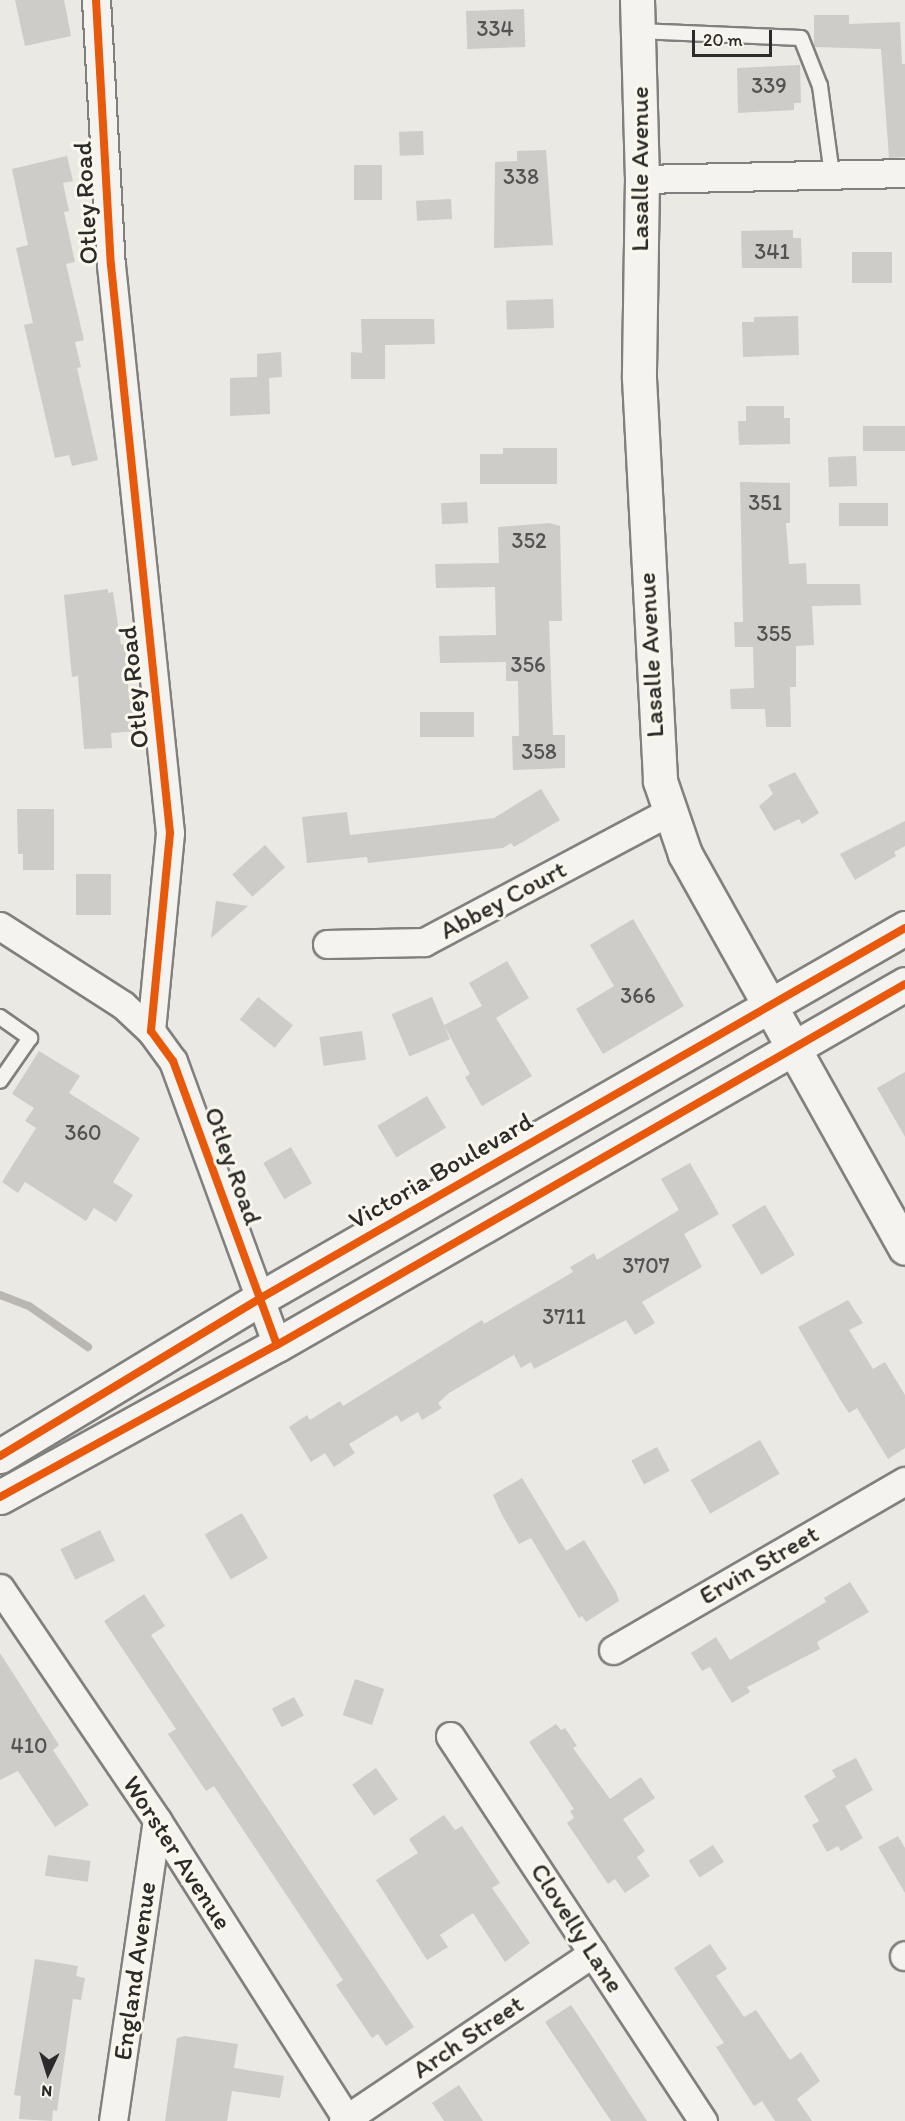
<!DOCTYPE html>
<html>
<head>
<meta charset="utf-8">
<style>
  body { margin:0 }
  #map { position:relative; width:905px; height:2121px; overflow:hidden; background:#eae9e4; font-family:Itim,sans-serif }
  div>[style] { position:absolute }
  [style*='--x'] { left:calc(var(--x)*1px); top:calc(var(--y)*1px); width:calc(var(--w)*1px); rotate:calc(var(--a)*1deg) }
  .stream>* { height:8px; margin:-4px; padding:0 4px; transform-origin:4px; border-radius:4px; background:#b9b7b0 }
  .building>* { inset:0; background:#cdccc8; transform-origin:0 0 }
  .roads { filter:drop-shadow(2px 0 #81807e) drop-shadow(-2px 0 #81807e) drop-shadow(0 2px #81807e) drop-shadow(0 -2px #81807e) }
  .lane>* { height:14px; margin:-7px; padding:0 7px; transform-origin:7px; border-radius:7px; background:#f4f3ef }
  .street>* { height:27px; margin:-13.5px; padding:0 13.5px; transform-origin:13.5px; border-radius:13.5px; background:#f4f3ef }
  .secondary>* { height:33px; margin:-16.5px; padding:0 16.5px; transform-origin:16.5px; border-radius:16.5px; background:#f4f3ef }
  .cycleway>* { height:8px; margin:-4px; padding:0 4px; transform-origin:4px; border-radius:4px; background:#e8590c }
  span { translate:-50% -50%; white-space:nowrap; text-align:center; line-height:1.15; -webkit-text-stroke:6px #fbf7ec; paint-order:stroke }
  .number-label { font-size:22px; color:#545352 }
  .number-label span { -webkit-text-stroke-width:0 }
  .street-label { font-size:26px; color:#2b2b2b }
  .north { position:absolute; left:18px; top:2043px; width:60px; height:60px; -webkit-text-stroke:4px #fbf7ec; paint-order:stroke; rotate:184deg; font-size:16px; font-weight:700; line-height:24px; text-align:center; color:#2b2b2b }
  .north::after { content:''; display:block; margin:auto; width:21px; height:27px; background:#2b2b2b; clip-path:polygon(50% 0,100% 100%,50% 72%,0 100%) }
  .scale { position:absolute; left:692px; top:30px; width:80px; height:27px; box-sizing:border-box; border:3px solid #2b2b2b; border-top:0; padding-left:8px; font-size:18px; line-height:21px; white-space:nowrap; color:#2b2b2b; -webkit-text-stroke:4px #fbf7ec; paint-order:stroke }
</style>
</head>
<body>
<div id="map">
  <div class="stream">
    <div style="--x:0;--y:1295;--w:31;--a:21"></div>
    <div style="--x:29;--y:1306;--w:72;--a:34.8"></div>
  </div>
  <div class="building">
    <div style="clip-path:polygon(15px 0,64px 0,71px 36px,25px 46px)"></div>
    <div style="left:524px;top:9px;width:38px;height:58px;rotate:88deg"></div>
    <div style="clip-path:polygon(814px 15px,849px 15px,849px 24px,900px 22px,902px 64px,905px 64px,905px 157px,889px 158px,881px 49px,814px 47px)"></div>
    <div style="clip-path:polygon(800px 65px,801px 103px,794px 103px,794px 110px,738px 113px,737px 68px)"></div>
    <div style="left:423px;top:131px;width:24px;height:24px;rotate:88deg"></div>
    <div style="clip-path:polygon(546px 150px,553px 245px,494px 248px,495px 162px,517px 161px,517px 151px)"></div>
    <div style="clip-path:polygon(67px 156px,73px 181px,63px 183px,69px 211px,64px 212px,75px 262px,66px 264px,84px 340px,75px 342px,81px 367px,77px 368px,98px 460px,72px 466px,69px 455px,55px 458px,24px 325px,33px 323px,16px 248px,28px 245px,12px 169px)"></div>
    <div style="left:354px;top:165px;width:28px;height:35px"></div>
    <div style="left:451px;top:199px;width:20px;height:35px;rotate:87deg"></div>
    <div style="clip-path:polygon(793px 230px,793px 238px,801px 238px,802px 268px,742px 268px,741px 231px)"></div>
    <div style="left:852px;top:252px;width:40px;height:31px"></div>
    <div style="left:553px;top:299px;width:29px;height:47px;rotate:88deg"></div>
    <div style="clip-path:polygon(798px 316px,799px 355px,743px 357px,742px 322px,754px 322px,754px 317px)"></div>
    <div style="clip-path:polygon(361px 319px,434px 319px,435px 344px,385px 345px,385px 379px,351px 379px,351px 352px,362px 353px)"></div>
    <div style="clip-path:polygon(281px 352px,282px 377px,269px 378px,270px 414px,230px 416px,230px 378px,257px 377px,257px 354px)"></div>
    <div style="clip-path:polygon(746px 406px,784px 406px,784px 418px,790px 418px,790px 444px,739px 445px,738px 421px,746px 421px)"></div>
    <div style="left:905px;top:426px;width:25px;height:42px;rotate:90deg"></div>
    <div style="clip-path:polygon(503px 448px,557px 448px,557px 484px,480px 484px,480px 454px,503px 454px)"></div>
    <div style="left:856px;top:456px;width:30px;height:28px;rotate:88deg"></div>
    <div style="clip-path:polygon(740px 482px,790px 483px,790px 523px,786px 523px,789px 564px,806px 563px,807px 584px,860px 584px,861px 605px,812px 606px,814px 645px,796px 646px,796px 687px,790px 687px,791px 727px,766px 727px,765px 709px,731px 709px,730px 689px,754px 688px,753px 647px,735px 647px,734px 622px,743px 622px)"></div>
    <div style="left:467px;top:502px;width:21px;height:26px;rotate:87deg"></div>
    <div style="left:839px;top:503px;width:49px;height:23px"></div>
    <div style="clip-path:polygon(550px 523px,560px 526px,562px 621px,549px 621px,553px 735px,565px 735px,565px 768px,513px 770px,512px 736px,519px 736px,518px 681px,506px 681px,506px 662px,440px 663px,439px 636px,496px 635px,495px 587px,436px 588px,435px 564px,499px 563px,498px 527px)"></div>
    <div style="clip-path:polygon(108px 589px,108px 593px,113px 592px,121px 645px,125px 644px,129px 698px,137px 697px,139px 731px,111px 733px,112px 748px,84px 749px,78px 676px,72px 677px,64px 595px)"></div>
    <div style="left:474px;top:712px;width:25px;height:54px;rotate:90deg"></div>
    <div style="clip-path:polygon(795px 772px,819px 813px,802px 824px,799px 819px,774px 831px,759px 806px,773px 794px,768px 785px)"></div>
    <div style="clip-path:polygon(541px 789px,560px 820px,514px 847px,511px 843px,503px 848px,368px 863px,367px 857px,307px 863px,302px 817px,347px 812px,350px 835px,429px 826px,494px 818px)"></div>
    <div style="clip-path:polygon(17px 809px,54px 809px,54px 870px,23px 870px,23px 854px,18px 854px)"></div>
    <div style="clip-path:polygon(905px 821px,905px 846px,894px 852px,896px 856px,855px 880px,840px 854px)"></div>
    <div style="left:265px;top:845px;width:30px;height:44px;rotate:48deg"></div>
    <div style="left:111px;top:874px;width:41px;height:35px;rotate:90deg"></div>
    <div style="clip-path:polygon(216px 901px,248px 906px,211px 938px)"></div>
    <div style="clip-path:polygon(633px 919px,684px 1006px,603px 1054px,576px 1009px,614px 986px,590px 945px)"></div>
    <div style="clip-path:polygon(507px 961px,529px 998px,496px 1018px,532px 1076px,482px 1106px,465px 1077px,470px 1074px,444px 1025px,482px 1006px,469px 983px)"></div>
    <div style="left:258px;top:997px;width:45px;height:29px;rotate:39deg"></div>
    <div style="left:432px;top:997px;width:46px;height:44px;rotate:67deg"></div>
    <div style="left:362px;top:1031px;width:29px;height:43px;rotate:82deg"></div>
    <div style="clip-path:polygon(39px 1051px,80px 1076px,69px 1093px,140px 1138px,113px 1182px,133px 1195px,116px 1222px,94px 1208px,86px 1221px,25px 1182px,18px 1193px,2px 1182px,36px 1128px,25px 1121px,34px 1108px,12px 1094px)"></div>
    <div style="clip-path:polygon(905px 1072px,905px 1137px,877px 1088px)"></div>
    <div style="left:427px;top:1096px;width:37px;height:58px;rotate:59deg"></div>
    <div style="left:291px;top:1147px;width:42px;height:32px;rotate:60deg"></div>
    <div style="clip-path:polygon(690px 1163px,719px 1214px,684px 1234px,702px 1267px,642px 1302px,655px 1323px,635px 1335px,626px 1320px,534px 1369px,531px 1362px,521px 1368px,514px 1355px,449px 1393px,438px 1403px,442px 1408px,422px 1420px,418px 1412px,401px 1422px,397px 1415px,349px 1444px,355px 1453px,334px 1467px,325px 1453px,311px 1462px,289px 1427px,307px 1415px,310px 1420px,340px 1401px,343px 1406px,482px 1320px,484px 1324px,573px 1272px,570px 1267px,594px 1253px,597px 1260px,679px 1210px,661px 1179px)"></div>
    <div style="left:765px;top:1205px;width:58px;height:39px;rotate:59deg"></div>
    <div style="clip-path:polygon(848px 1300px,863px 1323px,849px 1330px,873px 1369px,885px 1362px,905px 1395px,905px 1448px,888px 1459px,857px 1408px,849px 1413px,841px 1401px,798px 1327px)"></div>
    <div style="left:760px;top:1440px;width:39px;height:80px;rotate:60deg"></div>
    <div style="left:657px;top:1447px;width:27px;height:29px;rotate:62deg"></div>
    <div style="clip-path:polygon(522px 1478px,566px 1551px,584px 1540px,616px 1592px,619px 1601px,586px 1622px,582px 1616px,579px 1618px,531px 1538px,519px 1544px,502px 1515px,493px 1495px)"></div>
    <div style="left:242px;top:1513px;width:52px;height:43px;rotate:60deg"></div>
    <div style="left:100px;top:1530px;width:34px;height:44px;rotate:64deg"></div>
    <div style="clip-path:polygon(850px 1582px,869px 1612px,817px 1642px,820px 1649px,747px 1687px,750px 1692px,732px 1703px,710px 1667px,702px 1671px,691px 1653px,716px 1637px,730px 1660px,826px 1602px,824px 1598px)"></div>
    <div style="clip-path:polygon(144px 1594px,165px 1626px,151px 1635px,414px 2027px,386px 2046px,378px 2034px,372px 2038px,336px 1985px,343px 1980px,214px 1786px,206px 1791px,168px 1734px,176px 1729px,104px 1621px)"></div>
    <div style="clip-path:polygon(0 1653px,59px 1745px,53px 1750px,89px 1805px,55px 1827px,18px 1771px,0 1780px)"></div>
    <div style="left:355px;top:1679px;width:31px;height:38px;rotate:19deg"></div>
    <div style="left:294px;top:1697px;width:21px;height:25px;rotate:62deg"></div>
    <div style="clip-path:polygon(556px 1724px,561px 1730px,565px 1728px,577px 1746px,573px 1748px,610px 1799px,641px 1777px,655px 1798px,623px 1819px,645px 1851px,637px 1857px,650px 1876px,625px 1893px,615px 1879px,608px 1884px,567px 1823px,574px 1818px,570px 1811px,574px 1809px,529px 1742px)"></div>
    <div style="clip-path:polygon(856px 1758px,873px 1790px,845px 1806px,863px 1838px,841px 1851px,838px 1846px,827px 1852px,812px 1825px,819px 1821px,804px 1796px,836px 1777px,832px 1770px)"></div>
    <div style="left:376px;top:1768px;width:38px;height:29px;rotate:55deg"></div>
    <div style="clip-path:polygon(444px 1815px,455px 1830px,462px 1826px,500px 1883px,492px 1888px,530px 1943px,505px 1962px,473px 1913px,440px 1935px,448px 1947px,427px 1960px,376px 1880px,418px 1853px,409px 1839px)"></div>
    <div style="clip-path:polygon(898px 1836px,905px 1848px,905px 1893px,878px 1847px)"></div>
    <div style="left:713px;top:1845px;width:20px;height:29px;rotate:57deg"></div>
    <div style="left:48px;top:1855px;width:43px;height:21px;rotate:8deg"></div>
    <div style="clip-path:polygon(710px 1944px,727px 1969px,716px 1976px,744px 2017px,756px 2010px,790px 2060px,801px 2052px,820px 2081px,797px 2099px,812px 2121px,775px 2121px,762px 2101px,754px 2106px,716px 2047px,724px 2043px,674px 1968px)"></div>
    <div style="clip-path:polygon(35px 1959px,78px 1966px,76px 1976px,85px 1978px,81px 2000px,73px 1999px,57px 2111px,53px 2110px,52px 2121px,19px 2119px,21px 2096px,14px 2095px)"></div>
    <div style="clip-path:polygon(571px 2005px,597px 2044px,647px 2121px,611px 2121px,545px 2022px)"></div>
    <div style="clip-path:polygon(185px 2036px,238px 2044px,234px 2068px,284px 2076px,280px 2098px,232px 2091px,227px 2121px,165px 2121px,177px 2038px)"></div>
    <div style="clip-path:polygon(459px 2085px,483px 2121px,444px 2121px,432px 2103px)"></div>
  </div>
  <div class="roads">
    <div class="lane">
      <div style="--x:638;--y:31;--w:163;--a:2.5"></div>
      <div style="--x:801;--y:38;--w:52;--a:68.4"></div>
      <div style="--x:820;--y:86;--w:90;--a:82.3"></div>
      <div style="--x:0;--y:1017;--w:37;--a:35"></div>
      <div style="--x:30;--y:1038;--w:52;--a:124.9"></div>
    </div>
    <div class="street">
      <div style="--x:96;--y:0;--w:265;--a:86.8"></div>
      <div style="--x:111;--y:265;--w:571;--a:84.07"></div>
      <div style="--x:170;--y:833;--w:199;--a:95.5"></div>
      <div style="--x:151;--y:1031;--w:37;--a:54"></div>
      <div style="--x:173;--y:1061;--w:302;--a:69.9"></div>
      <div style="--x:642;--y:179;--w:263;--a:-1.3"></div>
      <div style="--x:0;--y:926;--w:146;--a:32.7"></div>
      <div style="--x:123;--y:1005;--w:38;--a:43"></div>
      <div style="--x:327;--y:944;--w:97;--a:-1.2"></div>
      <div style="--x:424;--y:942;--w:276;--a:-28"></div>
      <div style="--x:0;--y:1588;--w:280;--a:55.9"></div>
      <div style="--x:157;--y:1820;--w:356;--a:57.6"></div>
      <div style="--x:613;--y:1650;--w:337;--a:-30.1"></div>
      <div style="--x:450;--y:1736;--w:461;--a:56.7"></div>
      <div style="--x:904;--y:1956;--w:1;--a:-45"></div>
      <div style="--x:113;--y:2121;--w:304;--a:-81.7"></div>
      <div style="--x:343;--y:2121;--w:301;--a:-33.9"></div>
    </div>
    <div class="secondary">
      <div style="--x:637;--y:0;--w:179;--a:88.4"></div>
      <div style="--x:642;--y:179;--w:199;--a:90.9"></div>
      <div style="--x:639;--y:378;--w:404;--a:87"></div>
      <div style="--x:660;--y:781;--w:77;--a:71.1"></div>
      <div style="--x:685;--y:854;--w:451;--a:60.8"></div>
      <div style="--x:0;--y:1456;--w:303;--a:-31.2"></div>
      <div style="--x:259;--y:1299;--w:745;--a:-29.87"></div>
      <div style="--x:0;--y:1497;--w:316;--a:-28.8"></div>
      <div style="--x:277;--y:1345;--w:724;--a:-29.89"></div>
    </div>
  </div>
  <div class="cycleway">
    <div style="--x:96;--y:0;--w:265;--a:86.8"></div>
    <div style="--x:111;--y:265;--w:571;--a:84.07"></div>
    <div style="--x:170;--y:833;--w:199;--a:95.5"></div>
    <div style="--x:151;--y:1031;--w:37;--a:54"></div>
    <div style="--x:173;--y:1061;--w:302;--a:69.9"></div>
    <div style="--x:0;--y:1456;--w:303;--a:-31.2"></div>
    <div style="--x:259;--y:1299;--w:745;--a:-29.87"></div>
    <div style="--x:0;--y:1497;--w:316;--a:-28.8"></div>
    <div style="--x:277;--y:1345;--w:724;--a:-29.89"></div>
  </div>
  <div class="number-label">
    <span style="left:495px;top:29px">334</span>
    <span style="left:769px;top:86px">339</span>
    <span style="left:521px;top:177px">338</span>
    <span style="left:772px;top:252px">341</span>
    <span style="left:765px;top:503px">351</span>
    <span style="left:529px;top:541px">352</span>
    <span style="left:774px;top:634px">355</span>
    <span style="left:528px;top:665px">356</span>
    <span style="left:539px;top:752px">358</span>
    <span style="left:638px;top:996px">366</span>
    <span style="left:83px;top:1133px">360</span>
    <span style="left:646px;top:1266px">3707</span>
    <span style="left:564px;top:1317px">3711</span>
    <span style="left:29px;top:1746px">410</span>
  </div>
  <div class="street-label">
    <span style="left:640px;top:169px;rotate:-90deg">Lasalle Avenue</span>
    <span style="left:86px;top:203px;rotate:-93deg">Otley Road</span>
    <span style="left:651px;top:655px;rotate:-93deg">Lasalle Avenue</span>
    <span style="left:134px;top:687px;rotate:-96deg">Otley Road</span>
    <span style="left:503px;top:900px;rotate:-28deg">Abbey Court</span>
    <span style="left:233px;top:1166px;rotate:70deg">Otley Road</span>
    <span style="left:441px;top:1171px;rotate:-30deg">Victoria Boulevard</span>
    <span style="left:759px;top:1565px;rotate:-30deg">Ervin Street</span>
    <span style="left:177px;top:1853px;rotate:57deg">Worster Avenue</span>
    <span style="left:577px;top:1928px;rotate:57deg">Clovelly Lane</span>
    <span style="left:135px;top:1971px;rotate:-82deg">England Avenue</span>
    <span style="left:468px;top:2037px;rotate:-34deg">Arch Street</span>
  </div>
  <div class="north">N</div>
  <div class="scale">20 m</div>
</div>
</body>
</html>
